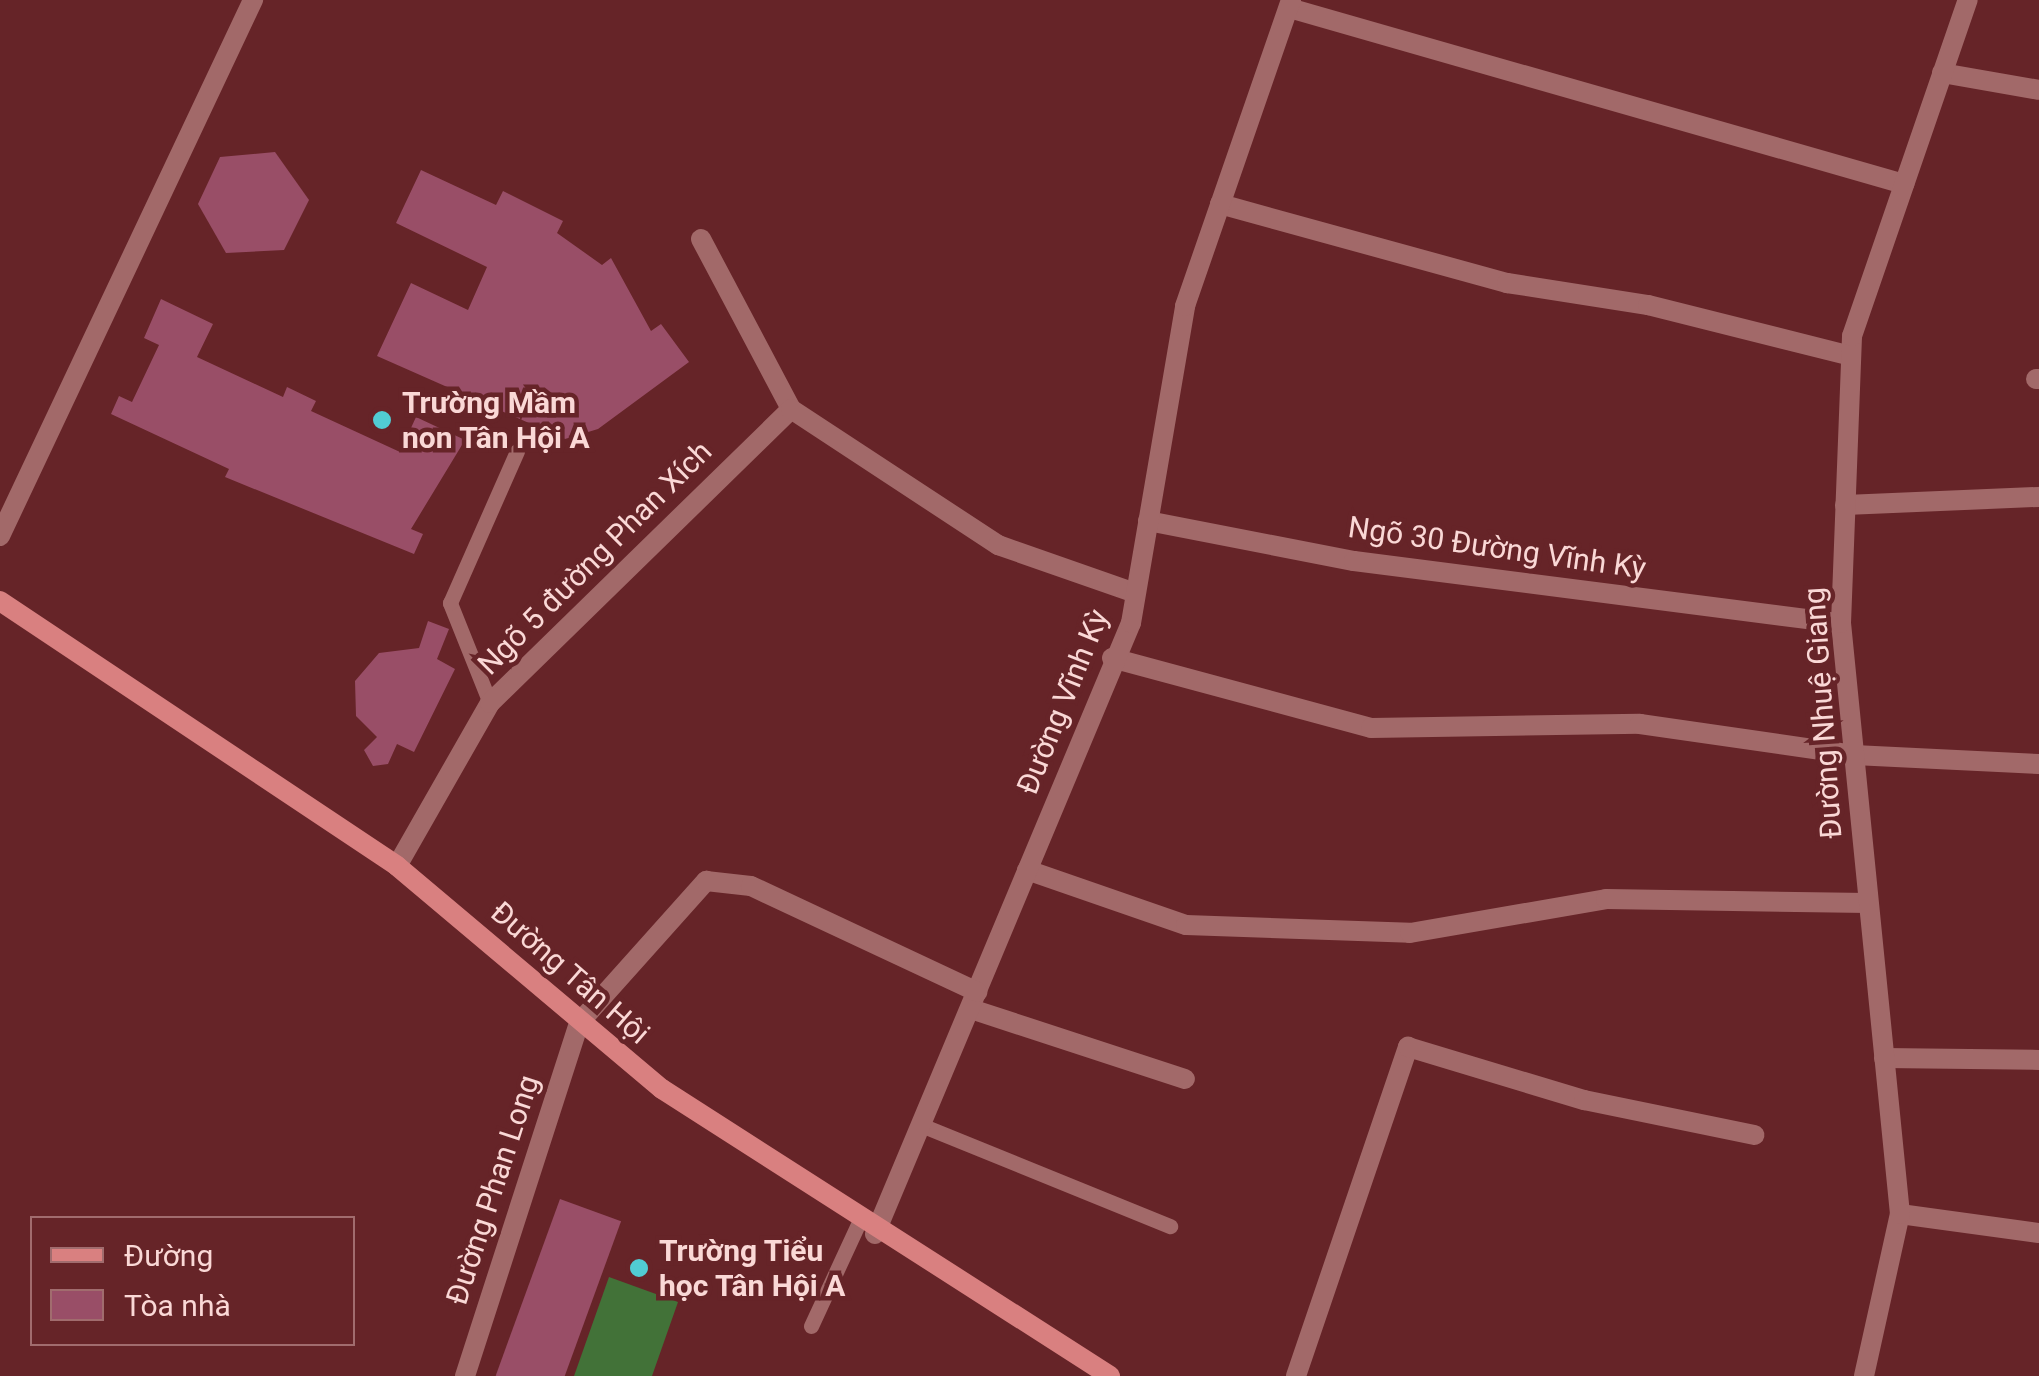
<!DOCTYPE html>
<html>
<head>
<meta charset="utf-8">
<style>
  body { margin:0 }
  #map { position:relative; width:2039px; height:1376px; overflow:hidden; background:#662428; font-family:Roboto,sans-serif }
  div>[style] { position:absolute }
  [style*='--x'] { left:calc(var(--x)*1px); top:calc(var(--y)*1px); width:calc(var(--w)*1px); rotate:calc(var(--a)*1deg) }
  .green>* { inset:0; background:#427238 }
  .building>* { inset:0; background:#994e67; transform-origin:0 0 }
  .lane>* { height:15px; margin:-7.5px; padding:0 7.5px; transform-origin:7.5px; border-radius:7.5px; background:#a26969 }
  .street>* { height:20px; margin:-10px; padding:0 10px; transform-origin:10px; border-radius:10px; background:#a26969 }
  .secondary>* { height:20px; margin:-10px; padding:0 10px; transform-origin:10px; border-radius:10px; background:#d98080 }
  .dots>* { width:28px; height:28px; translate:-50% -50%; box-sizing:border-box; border:5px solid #662428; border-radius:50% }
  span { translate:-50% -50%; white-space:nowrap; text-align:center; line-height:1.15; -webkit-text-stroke:9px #662428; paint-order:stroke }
  .poi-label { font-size:30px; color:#fad8d6; font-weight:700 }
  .left { translate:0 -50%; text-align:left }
  .street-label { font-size:30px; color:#fad8d6 }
  .legend { position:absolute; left:30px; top:1216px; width:325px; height:130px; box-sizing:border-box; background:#662428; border:2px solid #a16c6e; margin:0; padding:12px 18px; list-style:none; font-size:30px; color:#fad8d6 }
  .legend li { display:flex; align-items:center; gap:20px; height:50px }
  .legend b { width:50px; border:2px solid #a16c6e }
</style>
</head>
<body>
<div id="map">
  <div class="green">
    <div style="clip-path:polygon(609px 1277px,678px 1302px,652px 1376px,574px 1376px)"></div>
  </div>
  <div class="building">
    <div style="clip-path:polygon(275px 152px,309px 200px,284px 250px,226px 253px,198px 204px,220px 157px)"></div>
    <div style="clip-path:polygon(421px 170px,496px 205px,503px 191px,563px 221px,557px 233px,602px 265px,611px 258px,651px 331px,661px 324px,689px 362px,598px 429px,565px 439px,377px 356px,411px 283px,468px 310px,487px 267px,396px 223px)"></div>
    <div style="clip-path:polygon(161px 299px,213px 324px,197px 357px,283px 397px,287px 387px,316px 401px,311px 411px,400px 452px,416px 417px,465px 440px,411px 529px,423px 534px,414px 554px,225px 477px,229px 469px,111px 414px,119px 396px,132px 402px,159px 345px,144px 338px)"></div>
    <div style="clip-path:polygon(428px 621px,449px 629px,437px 659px,455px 669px,414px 752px,397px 744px,388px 764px,373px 766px,364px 750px,377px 737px,356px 716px,355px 681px,379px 653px,419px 648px)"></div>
    <div style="left:560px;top:1199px;width:65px;height:188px;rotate:20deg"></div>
  </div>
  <div class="lane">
    <div style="--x:490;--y:703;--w:108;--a:-111.8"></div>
    <div style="--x:450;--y:603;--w:166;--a:-66.2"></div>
    <div style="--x:921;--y:1125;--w:269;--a:22.1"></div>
    <div style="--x:811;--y:1326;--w:115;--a:-65.2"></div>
  </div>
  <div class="street">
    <div style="--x:1289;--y:8;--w:640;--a:15.97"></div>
    <div style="--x:1942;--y:73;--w:98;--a:9.9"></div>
    <div style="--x:1220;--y:204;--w:298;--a:15.4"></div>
    <div style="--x:1507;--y:283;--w:143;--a:8.9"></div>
    <div style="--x:1648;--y:305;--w:209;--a:14.1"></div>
    <div style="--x:701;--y:239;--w:192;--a:62.1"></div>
    <div style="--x:2036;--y:379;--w:3;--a:0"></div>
    <div style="--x:1845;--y:505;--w:194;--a:-2.4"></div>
    <div style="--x:1148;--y:521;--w:210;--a:11"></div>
    <div style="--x:1354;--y:561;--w:491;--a:7.3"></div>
    <div style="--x:0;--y:536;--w:593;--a:-64.73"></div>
    <div style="--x:1112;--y:658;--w:268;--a:15.1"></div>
    <div style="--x:1371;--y:728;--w:269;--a:-0.9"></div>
    <div style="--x:1640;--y:724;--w:216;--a:8.2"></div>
    <div style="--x:1854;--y:755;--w:185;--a:2.8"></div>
    <div style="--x:397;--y:866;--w:188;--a:-60.3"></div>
    <div style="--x:490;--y:703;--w:421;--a:-44.3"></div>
    <div style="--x:791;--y:409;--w:248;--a:33.3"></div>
    <div style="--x:998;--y:545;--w:145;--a:19.3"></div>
    <div style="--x:1027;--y:870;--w:168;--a:19.1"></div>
    <div style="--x:1186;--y:925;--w:224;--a:2"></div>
    <div style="--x:1410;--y:933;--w:199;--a:-9.8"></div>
    <div style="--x:1606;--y:899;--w:262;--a:0.9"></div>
    <div style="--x:971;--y:1009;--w:225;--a:18.1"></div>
    <div style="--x:1884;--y:1058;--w:155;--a:0.7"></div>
    <div style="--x:1900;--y:1214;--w:140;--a:7.8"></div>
    <div style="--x:875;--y:1234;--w:662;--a:-67.27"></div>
    <div style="--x:1131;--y:623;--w:322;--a:-80.3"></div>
    <div style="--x:1185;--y:306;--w:324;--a:-70.9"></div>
    <div style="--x:465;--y:1376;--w:371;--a:-72.1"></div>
    <div style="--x:579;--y:1023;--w:191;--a:-48.2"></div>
    <div style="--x:706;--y:881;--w:45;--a:6.3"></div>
    <div style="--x:751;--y:886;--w:250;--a:25.1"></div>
    <div style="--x:1296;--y:1376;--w:348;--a:-71.2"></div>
    <div style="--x:1408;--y:1047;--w:184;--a:16.8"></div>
    <div style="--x:1584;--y:1100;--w:174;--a:11.6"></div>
    <div style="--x:1864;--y:1376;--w:166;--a:-77.5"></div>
    <div style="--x:1900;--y:1214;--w:594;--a:-95.7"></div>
    <div style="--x:1841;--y:623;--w:287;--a:-87.8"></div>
    <div style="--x:1852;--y:336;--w:355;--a:-71"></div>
  </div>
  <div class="secondary">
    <div style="--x:0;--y:601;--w:477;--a:33.7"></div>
    <div style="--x:397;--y:866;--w:346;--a:40.1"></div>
    <div style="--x:662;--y:1089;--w:532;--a:32.64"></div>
  </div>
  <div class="dots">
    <div style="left:382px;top:420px;background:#51ccd3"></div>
    <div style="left:639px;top:1268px;background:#51ccd3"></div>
  </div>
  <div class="poi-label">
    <span class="left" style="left:402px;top:420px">Trường Mầm<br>non Tân Hội A</span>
    <span class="left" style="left:659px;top:1268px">Trường Tiểu<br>học Tân Hội A</span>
  </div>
  <div class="street-label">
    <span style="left:1497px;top:548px;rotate:8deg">Ngõ 30 Đường Vĩnh Kỳ</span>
    <span style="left:595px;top:558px;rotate:-45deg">Ngõ 5 đường Phan Xích</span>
    <span style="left:1063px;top:702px;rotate:-68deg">Đường Vĩnh Kỳ</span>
    <span style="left:1823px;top:713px;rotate:-94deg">Đường Nhuệ Giang</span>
    <span style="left:570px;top:973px;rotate:41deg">Đường Tân Hội</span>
    <span style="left:493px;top:1190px;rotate:-72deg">Đường Phan Long</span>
  </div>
  <ul class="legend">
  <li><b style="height:12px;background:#d98080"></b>Đường</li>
  <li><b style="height:28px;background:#994e67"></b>Tòa nhà</li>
  </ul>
</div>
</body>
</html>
